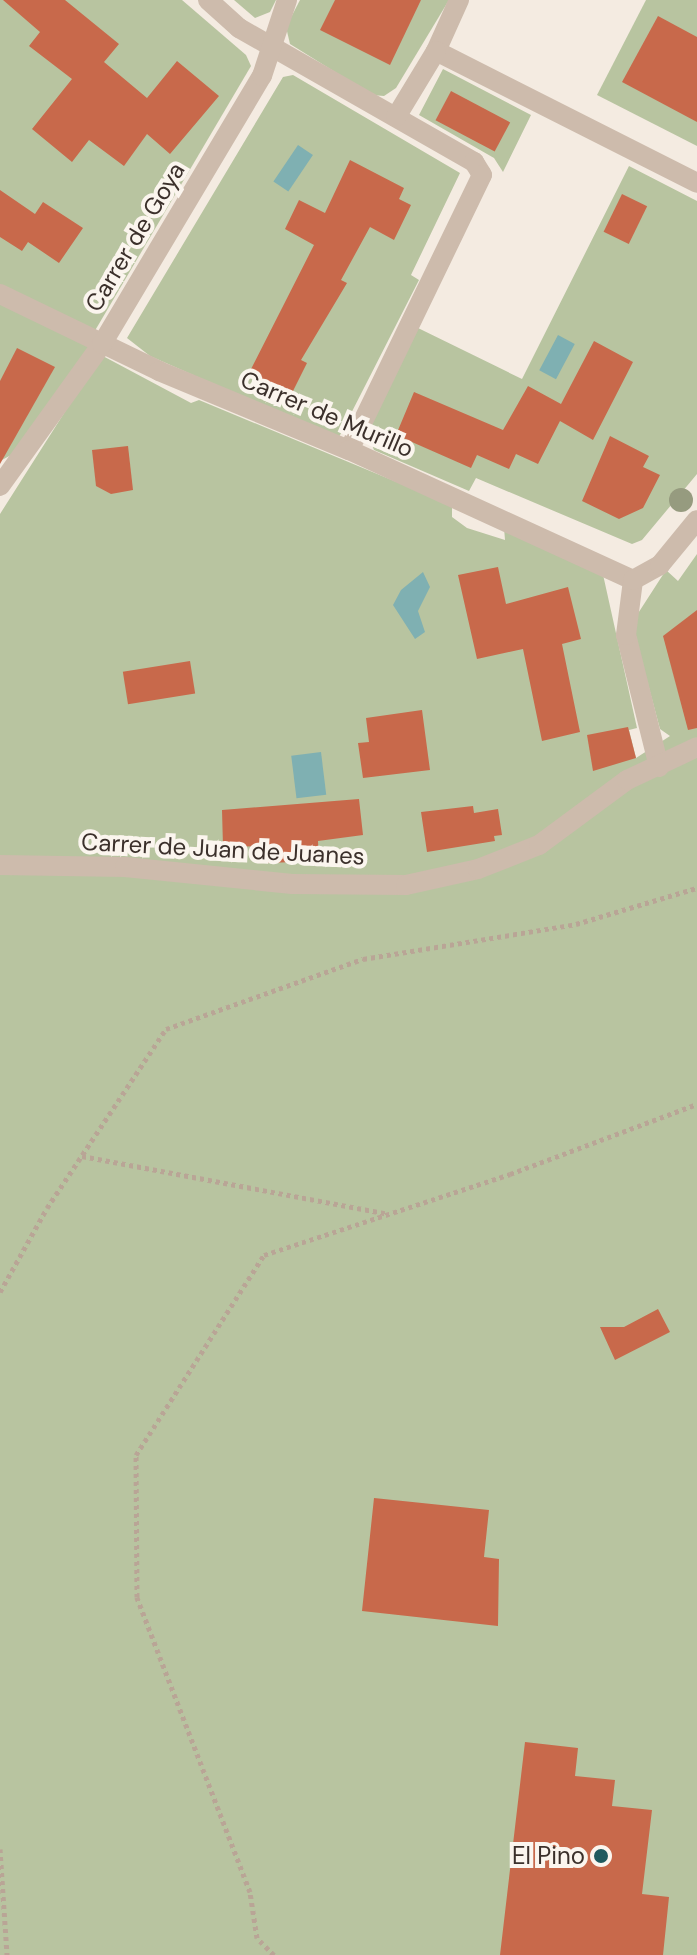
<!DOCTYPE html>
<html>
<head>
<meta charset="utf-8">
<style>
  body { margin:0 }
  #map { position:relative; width:697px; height:1955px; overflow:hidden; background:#f4ebe1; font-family:"DM Sans",sans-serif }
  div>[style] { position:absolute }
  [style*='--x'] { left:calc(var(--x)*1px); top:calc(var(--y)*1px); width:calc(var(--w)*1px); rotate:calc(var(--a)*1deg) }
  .green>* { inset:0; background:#b8c4a0 }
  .water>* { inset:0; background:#7fb0b2; transform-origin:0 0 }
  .building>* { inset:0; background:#c8694b; transform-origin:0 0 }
  .path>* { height:5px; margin-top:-2.5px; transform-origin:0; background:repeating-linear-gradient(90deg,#b9a596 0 4px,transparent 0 8px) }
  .minor>* { height:20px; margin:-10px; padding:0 10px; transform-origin:10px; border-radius:10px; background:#cdbbac }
  .trees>* { width:24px; height:24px; margin:-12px; border-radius:50%; background:#969b7f }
  .dots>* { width:22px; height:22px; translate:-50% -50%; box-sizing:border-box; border:4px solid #fbf5ee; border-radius:50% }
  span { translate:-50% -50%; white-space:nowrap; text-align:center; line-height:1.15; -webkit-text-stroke:8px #fbf5ee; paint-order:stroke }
  .street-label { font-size:24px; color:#3b302b }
  .poi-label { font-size:24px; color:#3b302b }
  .right { translate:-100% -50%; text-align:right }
</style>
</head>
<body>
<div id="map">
  <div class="green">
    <div style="clip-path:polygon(0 0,182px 0,246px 55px,251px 66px,93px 334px,0 287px)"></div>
    <div style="clip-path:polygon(234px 0,276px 0,270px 12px,255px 18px)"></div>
    <div style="clip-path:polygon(300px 0,449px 0,396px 88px,384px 96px,372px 95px,290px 44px,286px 27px)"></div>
    <div style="clip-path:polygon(646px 0,697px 0,697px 146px,597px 95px)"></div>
    <div style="clip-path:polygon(443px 69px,531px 115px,503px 172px,494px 158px,419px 115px)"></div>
    <div style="clip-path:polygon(293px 75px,460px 173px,411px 275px,419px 280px,338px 439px,150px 356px,127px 338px,283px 77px)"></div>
    <div style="clip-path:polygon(629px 166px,697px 201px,697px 474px,642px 540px,632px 544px,476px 478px,469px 491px,374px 450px,367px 433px,418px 328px,522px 379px)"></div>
    <div style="clip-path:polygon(0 299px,92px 343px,15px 453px,0 461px)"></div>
    <div style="clip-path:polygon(101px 355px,191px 403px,199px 400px,452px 505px,452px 517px,467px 528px,505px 540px,504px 528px,602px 570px,637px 728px,629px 730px,636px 758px,670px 736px,660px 729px,634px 632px,635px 618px,666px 570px,678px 581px,697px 554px,697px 1955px,0 1955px,0 514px)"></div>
  </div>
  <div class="water">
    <div style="left:298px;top:145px;width:18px;height:44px;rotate:34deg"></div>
    <div style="left:558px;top:335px;width:19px;height:40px;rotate:28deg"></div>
    <div style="clip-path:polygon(423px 572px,430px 587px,418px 611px,425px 632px,415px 639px,393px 605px,401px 590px)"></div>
    <div style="left:321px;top:752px;width:43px;height:30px;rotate:83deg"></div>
  </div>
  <div class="building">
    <div style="clip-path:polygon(3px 0,65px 0,119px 44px,104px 62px,147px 98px,177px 61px,219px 96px,170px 154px,147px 134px,124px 166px,89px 140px,72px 162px,32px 129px,72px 79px,29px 46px,40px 32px)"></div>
    <div style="clip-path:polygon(335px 0,421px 0,390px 65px,320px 30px)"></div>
    <div style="clip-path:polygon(658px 16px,697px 37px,697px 122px,622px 82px)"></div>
    <div style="left:451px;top:91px;width:67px;height:33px;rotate:28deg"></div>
    <div style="clip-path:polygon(350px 160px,404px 188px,399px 199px,411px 205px,394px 240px,370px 227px,341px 280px,347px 283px,301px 360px,307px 363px,290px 397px,248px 375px,314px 245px,285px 229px,299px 200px,325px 213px)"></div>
    <div style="clip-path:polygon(0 190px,35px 214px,43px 202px,83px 228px,59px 263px,28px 242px,22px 251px,0 237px)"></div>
    <div style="left:622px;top:194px;width:28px;height:42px;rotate:26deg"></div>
    <div style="clip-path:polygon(594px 341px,633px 362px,593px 440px,560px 421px,538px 464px,516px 454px,509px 469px,477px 455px,471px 468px,396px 435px,414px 392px,503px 430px,528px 386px,561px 404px)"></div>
    <div style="clip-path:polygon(17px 348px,55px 367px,0 464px,0 381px)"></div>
    <div style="clip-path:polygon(610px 436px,649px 456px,643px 467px,660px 475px,643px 508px,619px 519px,582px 501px)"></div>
    <div style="clip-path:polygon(128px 446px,133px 490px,111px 494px,96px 486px,92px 450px)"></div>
    <div style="clip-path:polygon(498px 567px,506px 604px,568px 587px,581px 639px,562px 644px,580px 732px,542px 741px,523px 649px,477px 659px,458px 575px)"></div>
    <div style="clip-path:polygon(697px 610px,697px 728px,688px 730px,663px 636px)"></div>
    <div style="left:190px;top:661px;width:33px;height:68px;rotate:81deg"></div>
    <div style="clip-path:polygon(422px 710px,430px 770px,363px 778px,358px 743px,369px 742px,366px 718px)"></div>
    <div style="clip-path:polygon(628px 727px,636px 758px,593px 771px,587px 735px)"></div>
    <div style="clip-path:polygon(359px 799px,363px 835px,318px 841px,319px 861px,268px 863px,268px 846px,223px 847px,222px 810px)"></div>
    <div style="clip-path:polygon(473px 806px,474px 813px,498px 809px,502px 835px,494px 836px,495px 841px,427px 852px,421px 812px)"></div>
    <div style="clip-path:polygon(658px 1309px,670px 1332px,615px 1360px,600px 1327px,624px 1327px)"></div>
    <div style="clip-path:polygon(374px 1498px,489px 1510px,484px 1557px,499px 1559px,498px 1626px,362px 1611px)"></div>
    <div style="clip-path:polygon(525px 1742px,578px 1748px,575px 1776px,615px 1780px,612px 1806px,652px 1810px,642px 1894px,669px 1897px,663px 1955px,500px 1955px)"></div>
  </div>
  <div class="path">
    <div style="--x:82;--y:1156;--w:311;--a:10.7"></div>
    <div style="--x:0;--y:1292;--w:96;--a:-60.8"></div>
    <div style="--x:47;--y:1208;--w:215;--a:-56.4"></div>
    <div style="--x:166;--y:1029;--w:209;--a:-19.6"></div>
    <div style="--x:363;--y:959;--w:216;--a:-9.3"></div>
    <div style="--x:576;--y:924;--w:126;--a:-16.6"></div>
    <div style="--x:0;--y:1849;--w:106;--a:86.2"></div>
    <div style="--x:274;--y:1955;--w:24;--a:-135"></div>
    <div style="--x:257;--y:1938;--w:47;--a:-98.7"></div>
    <div style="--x:250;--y:1892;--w:316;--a:-111"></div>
    <div style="--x:137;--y:1597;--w:142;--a:-90.4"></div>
    <div style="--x:136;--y:1455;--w:237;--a:-57.4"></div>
    <div style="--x:264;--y:1255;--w:259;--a:-18.2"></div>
    <div style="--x:510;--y:1174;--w:200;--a:-20.5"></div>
  </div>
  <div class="minor">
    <div style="--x:208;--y:0;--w:42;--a:42.1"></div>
    <div style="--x:239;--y:28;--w:271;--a:29.7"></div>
    <div style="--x:474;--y:162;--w:15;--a:58"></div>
    <div style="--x:482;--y:175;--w:305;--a:115.8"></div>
    <div style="--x:459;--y:0;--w:56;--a:114.3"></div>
    <div style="--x:436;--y:51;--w:292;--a:26.8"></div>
    <div style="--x:396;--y:117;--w:77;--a:-58.8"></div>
    <div style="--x:0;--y:294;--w:177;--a:25.8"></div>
    <div style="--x:159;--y:371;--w:206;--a:22.6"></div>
    <div style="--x:349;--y:450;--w:312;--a:24.6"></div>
    <div style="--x:0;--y:486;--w:175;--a:-54.3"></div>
    <div style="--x:102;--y:344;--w:312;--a:-59.2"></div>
    <div style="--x:262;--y:76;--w:80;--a:-71.8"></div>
    <div style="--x:659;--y:767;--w:136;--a:-104"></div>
    <div style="--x:626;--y:635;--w:55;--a:-82.7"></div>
    <div style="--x:633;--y:580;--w:31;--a:-29"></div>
    <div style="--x:660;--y:565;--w:58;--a:-50.6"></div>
    <div style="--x:0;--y:865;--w:125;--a:0.9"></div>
    <div style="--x:125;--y:867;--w:168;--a:5.8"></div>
    <div style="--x:292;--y:884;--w:114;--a:0.5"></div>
    <div style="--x:406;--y:885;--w:74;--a:-12.5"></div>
    <div style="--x:478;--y:869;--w:66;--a:-21.5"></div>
    <div style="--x:539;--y:845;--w:109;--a:-36.5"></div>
    <div style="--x:627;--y:780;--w:77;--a:-25.2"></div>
  </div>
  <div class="trees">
    <div style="left:681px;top:500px"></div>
  </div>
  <div class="dots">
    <div style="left:601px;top:1856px;background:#1f5a5e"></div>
  </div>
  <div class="street-label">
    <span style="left:135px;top:237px;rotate:-59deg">Carrer de Goya</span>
    <span style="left:327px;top:414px;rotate:23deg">Carrer de Murillo</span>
    <span style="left:223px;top:849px;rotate:3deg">Carrer de Juan de Juanes</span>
  </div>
  <div class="poi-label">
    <span class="right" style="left:585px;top:1856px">El Pino</span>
  </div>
</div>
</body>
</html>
